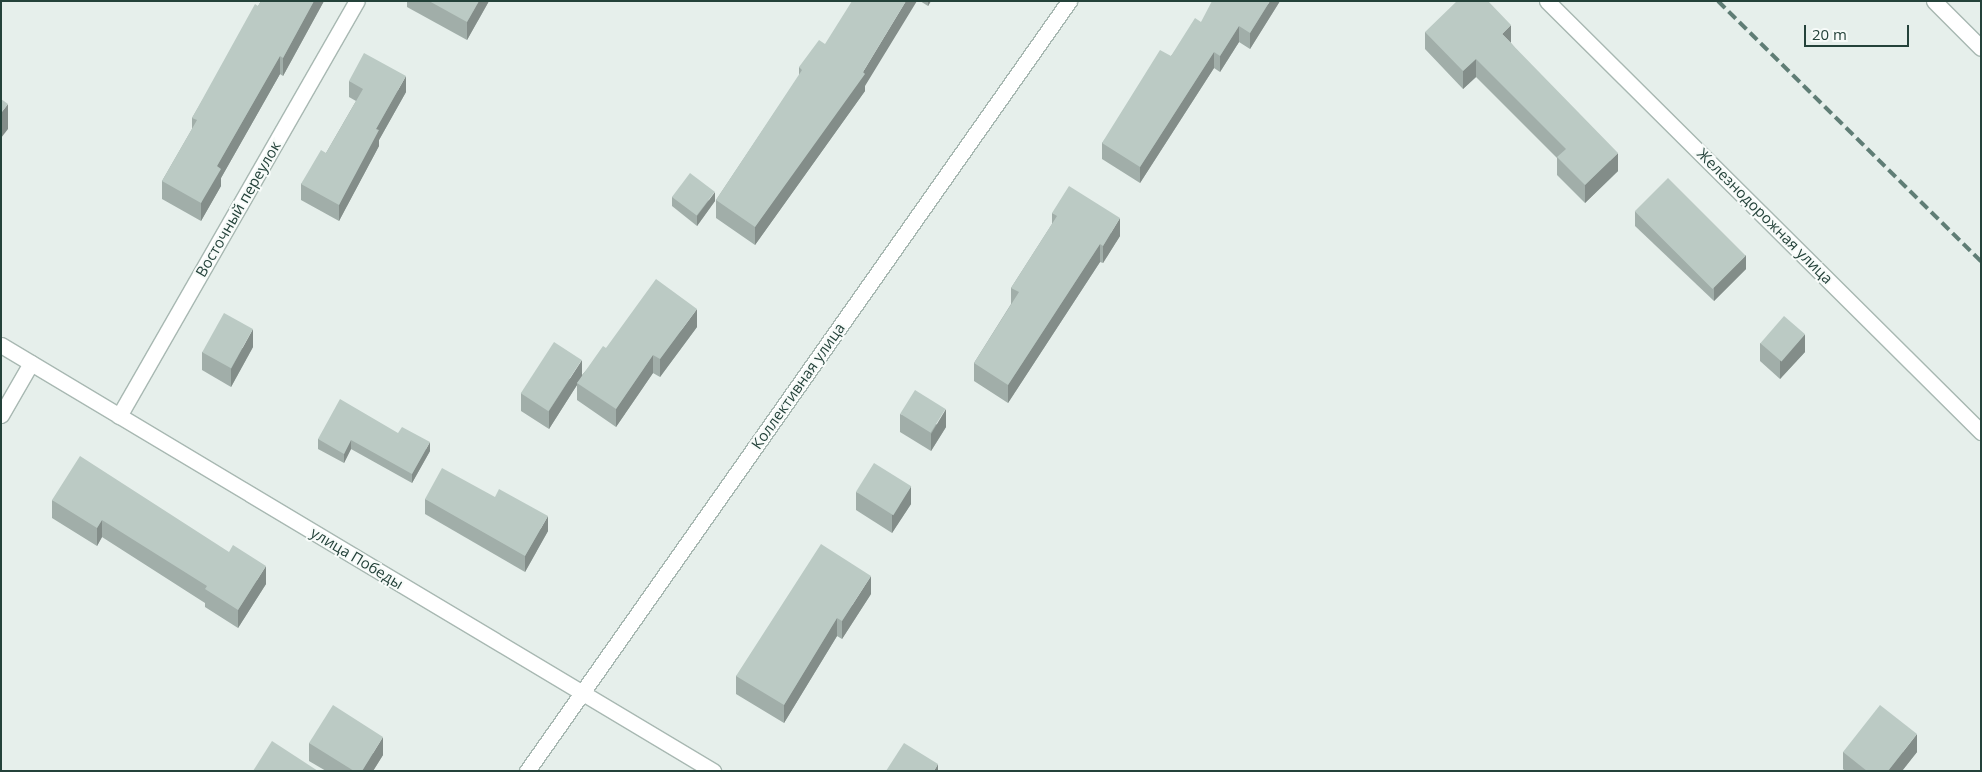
<!DOCTYPE html>
<html>
<head>
<meta charset="utf-8">
<style>
  body { margin:0 }
  #map { position:relative; width:1982px; height:772px; overflow:hidden; background:#e6efeb; font-family:"Open Sans",sans-serif }
  div>[style] { position:absolute }
  [style*='--x'] { left:calc(var(--x)*1px); top:calc(var(--y)*1px); width:calc(var(--w)*1px); rotate:calc(var(--a)*1deg) }
  .roads { filter:drop-shadow(1px 0 #a8b8b2) drop-shadow(-1px 0 #a8b8b2) drop-shadow(0 1px #a8b8b2) drop-shadow(0 -1px #a8b8b2) }
  .minor>* { height:15px; margin:-7.5px; padding:0 7.5px; transform-origin:7.5px; border-radius:7.5px; background:#fff }
  .rail>* { height:4px; margin-top:-2px; transform-origin:0; background:repeating-linear-gradient(90deg,#5f7d75 0 10px,transparent 0 15px) }
  .wall>* { inset:0; background:#a1aea9 }
  .shaded-wall>* { inset:0; background:#838d89 }
  .building>* { inset:0; background:#bbcac4; transform-origin:0 0 }
  span { translate:-50% -50%; white-space:nowrap; text-align:center; line-height:1.15; -webkit-text-stroke:4px #f7fbf9; paint-order:stroke }
  .street-label { font-size:15px; color:#24423a }
  .frame { position:absolute; inset:0; border:2px solid #24423a; pointer-events:none }
  .scale { position:absolute; left:1804px; top:25px; width:105px; height:22px; box-sizing:border-box; border:2px solid #24423a; border-top:0; padding-left:6px; font-size:15px; line-height:18px; white-space:nowrap; color:#24423a; -webkit-text-stroke:4px #f7fbf9; paint-order:stroke }
</style>
</head>
<body>
<div id="map">
  <div class="roads">
    <div class="minor">
      <div style="--x:1547;--y:1;--w:612;--a:44.8"></div>
      <div style="--x:1934;--y:1;--w:66;--a:45"></div>
      <div style="--x:1;--y:345;--w:830;--a:30.89"></div>
      <div style="--x:1;--y:415;--w:60;--a:-60"></div>
      <div style="--x:119;--y:416;--w:478;--a:-60.2"></div>
      <div style="--x:527;--y:771;--w:942;--a:-54.86"></div>
    </div>
  </div>
  <div class="rail">
    <div style="--x:1718;--y:1;--w:370;--a:44.7"></div>
  </div>
  <div class="wall">
    <div style="clip-path:polygon(261px 1px,324px 1px,283px 76px,280px 74px,221px 178px,221px 186px,201px 221px,162px 199px,162px 181px,192px 129px,192px 118px)"></div>
    <div style="clip-path:polygon(407px 1px,489px 1px,467px 40px,407px 7px)"></div>
    <div style="clip-path:polygon(920px 1px,931px 1px,928px 6px)"></div>
    <div style="clip-path:polygon(1280px 1px,1250px 49px,1239px 42px,1220px 72px,1214px 68px,1140px 183px,1102px 159px,1102px 143px,1171px 56px,1201px 22px)"></div>
    <div style="clip-path:polygon(1425px 32px,1511px 43px,1618px 171px,1585px 203px,1557px 175px,1557px 158px,1476px 77px,1463px 89px,1425px 49px)"></div>
    <div style="clip-path:polygon(799px 67px,865px 86px,865px 91px,755px 245px,716px 218px,716px 200px,799px 76px)"></div>
    <div style="clip-path:polygon(349px 81px,406px 92px,379px 140px,379px 146px,339px 221px,301px 200px,301px 184px,326px 153px,356px 101px,349px 97px)"></div>
    <div style="clip-path:polygon(672px 197px,715px 201px,697px 226px,672px 206px)"></div>
    <div style="clip-path:polygon(1635px 211px,1746px 269px,1714px 301px,1635px 226px)"></div>
    <div style="clip-path:polygon(1052px 213px,1120px 236px,1103px 263px,1100px 262px,1008px 403px,974px 381px,974px 363px,1011px 304px,1011px 288px,1052px 224px)"></div>
    <div style="clip-path:polygon(697px 327px,660px 377px,653px 373px,616px 427px,577px 400px,577px 385px,549px 429px,521px 411px,521px 393px,582px 375px,606px 348px)"></div>
    <div style="clip-path:polygon(1760px 343px,1805px 352px,1780px 379px,1760px 361px)"></div>
    <div style="clip-path:polygon(253px 347px,231px 387px,202px 370px,202px 352px)"></div>
    <div style="clip-path:polygon(900px 414px,946px 427px,931px 451px,900px 432px)"></div>
    <div style="clip-path:polygon(398px 433px,430px 451px,412px 483px,351px 449px,344px 463px,318px 449px,318px 439px)"></div>
    <div style="clip-path:polygon(856px 492px,911px 504px,892px 533px,856px 510px)"></div>
    <div style="clip-path:polygon(425px 499px,548px 531px,525px 572px,425px 514px)"></div>
    <div style="clip-path:polygon(52px 500px,266px 584px,238px 628px,205px 607px,205px 603px,102px 537px,97px 546px,52px 518px)"></div>
    <div style="clip-path:polygon(871px 594px,842px 639px,837px 636px,784px 723px,736px 694px,736px 676px)"></div>
    <div style="clip-path:polygon(309px 743px,383px 755px,373px 771px,326px 771px,309px 761px)"></div>
    <div style="clip-path:polygon(1843px 752px,1917px 752px,1902px 771px,1845px 771px,1843px 769px)"></div>
  </div>
  <div class="shaded-wall">
    <div style="clip-path:polygon(314px 1px,324px 1px,283px 76px,283px 58px)"></div>
    <div style="clip-path:polygon(479px 1px,489px 1px,467px 40px,467px 22px)"></div>
    <div style="clip-path:polygon(906px 1px,917px 1px,865px 86px,865px 91px,755px 245px,755px 227px,863px 72px)"></div>
    <div style="clip-path:polygon(928px 1px,931px 1px,928px 6px)"></div>
    <div style="clip-path:polygon(1270px 1px,1280px 1px,1250px 49px,1250px 33px)"></div>
    <div style="clip-path:polygon(1511px 25px,1511px 43px,1502px 34px)"></div>
    <div style="clip-path:polygon(1239px 26px,1239px 42px,1220px 72px,1220px 56px)"></div>
    <div style="clip-path:polygon(1214px 52px,1214px 68px,1140px 183px,1140px 167px)"></div>
    <div style="clip-path:polygon(280px 56px,280px 74px,221px 178px,221px 186px,201px 221px,201px 203px,217px 166px)"></div>
    <div style="clip-path:polygon(1476px 59px,1476px 77px,1463px 89px,1463px 71px)"></div>
    <div style="clip-path:polygon(406px 76px,406px 92px,379px 140px,379px 146px,339px 221px,339px 205px,376px 129px)"></div>
    <div style="clip-path:polygon(8px 104px,8px 129px,1px 138px,1px 113px)"></div>
    <div style="clip-path:polygon(1618px 153px,1618px 171px,1585px 203px,1585px 185px)"></div>
    <div style="clip-path:polygon(715px 192px,715px 201px,697px 226px,697px 216px)"></div>
    <div style="clip-path:polygon(1120px 218px,1120px 236px,1103px 263px,1103px 246px)"></div>
    <div style="clip-path:polygon(1100px 244px,1100px 262px,1008px 403px,1008px 385px)"></div>
    <div style="clip-path:polygon(1746px 255px,1746px 269px,1714px 301px,1714px 287px)"></div>
    <div style="clip-path:polygon(697px 309px,697px 327px,660px 377px,660px 359px)"></div>
    <div style="clip-path:polygon(253px 329px,253px 347px,231px 387px,231px 369px)"></div>
    <div style="clip-path:polygon(1805px 334px,1805px 352px,1780px 379px,1780px 361px)"></div>
    <div style="clip-path:polygon(653px 355px,653px 373px,616px 427px,616px 409px)"></div>
    <div style="clip-path:polygon(582px 360px,582px 378px,577px 383px,577px 385px,549px 429px,549px 411px)"></div>
    <div style="clip-path:polygon(946px 409px,946px 427px,931px 451px,931px 434px)"></div>
    <div style="clip-path:polygon(351px 440px,351px 449px,344px 463px,344px 454px)"></div>
    <div style="clip-path:polygon(430px 442px,430px 451px,412px 483px,412px 474px)"></div>
    <div style="clip-path:polygon(911px 486px,911px 504px,892px 533px,892px 515px)"></div>
    <div style="clip-path:polygon(548px 516px,548px 531px,525px 572px,525px 556px)"></div>
    <div style="clip-path:polygon(102px 520px,102px 537px,97px 546px,97px 528px)"></div>
    <div style="clip-path:polygon(266px 566px,266px 584px,238px 628px,238px 610px)"></div>
    <div style="clip-path:polygon(871px 576px,871px 594px,842px 639px,842px 621px)"></div>
    <div style="clip-path:polygon(837px 618px,837px 636px,784px 723px,784px 705px)"></div>
    <div style="clip-path:polygon(1917px 734px,1917px 752px,1902px 771px,1888px 771px)"></div>
    <div style="clip-path:polygon(383px 737px,383px 755px,373px 771px,362px 771px)"></div>
    <div style="clip-path:polygon(938px 764px,938px 771px,934px 771px)"></div>
  </div>
  <div class="building">
    <div style="clip-path:polygon(261px 1px,314px 1px,283px 58px,280px 56px,217px 166px,221px 169px,201px 203px,162px 181px,197px 120px,192px 118px,255px 4px,258px 6px)"></div>
    <div style="clip-path:polygon(429px 1px,479px 1px,467px 22px)"></div>
    <div style="clip-path:polygon(852px 1px,906px 1px,863px 72px,865px 74px,755px 227px,716px 200px,802px 70px,799px 67px,819px 40px,825px 44px)"></div>
    <div style="clip-path:polygon(1212px 1px,1270px 1px,1250px 33px,1239px 26px,1220px 56px,1214px 52px,1140px 167px,1102px 143px,1160px 50px,1171px 56px,1195px 18px,1201px 22px)"></div>
    <div style="clip-path:polygon(1457px 1px,1488px 1px,1511px 25px,1502px 34px,1618px 153px,1585px 185px,1557px 157px,1566px 149px,1476px 59px,1463px 71px,1425px 32px)"></div>
    <div style="clip-path:polygon(364px 53px,406px 76px,376px 129px,379px 130px,339px 205px,301px 184px,321px 150px,326px 153px,363px 89px,349px 81px)"></div>
    <div style="clip-path:polygon(1px 99px,8px 104px,1px 113px)"></div>
    <div style="left:690px;top:173px;width:31px;height:30px;rotate:37deg"></div>
    <div style="left:1668px;top:178px;width:110px;height:47px;rotate:45deg"></div>
    <div style="clip-path:polygon(1069px 186px,1120px 218px,1103px 246px,1100px 244px,1008px 385px,974px 363px,1019px 292px,1011px 288px,1057px 216px,1052px 213px)"></div>
    <div style="clip-path:polygon(656px 279px,697px 309px,660px 359px,653px 355px,616px 409px,577px 383px,603px 346px,606px 348px)"></div>
    <div style="left:224px;top:313px;width:33px;height:45px;rotate:29deg"></div>
    <div style="left:1784px;top:316px;width:28px;height:36px;rotate:41deg"></div>
    <div style="left:554px;top:342px;width:33px;height:61px;rotate:33deg"></div>
    <div style="left:915px;top:390px;width:36px;height:28px;rotate:32deg"></div>
    <div style="clip-path:polygon(340px 399px,398px 433px,402px 427px,430px 442px,412px 474px,351px 440px,344px 454px,318px 439px)"></div>
    <div style="clip-path:polygon(80px 456px,229px 552px,233px 545px,266px 566px,238px 610px,205px 589px,207px 586px,102px 520px,97px 528px,52px 500px)"></div>
    <div style="left:874px;top:463px;width:44px;height:34px;rotate:32deg"></div>
    <div style="clip-path:polygon(442px 468px,495px 497px,499px 489px,548px 516px,525px 556px,425px 499px)"></div>
    <div style="clip-path:polygon(821px 544px,871px 576px,842px 621px,837px 618px,784px 705px,736px 676px)"></div>
    <div style="clip-path:polygon(333px 705px,383px 737px,362px 771px,354px 771px,309px 743px)"></div>
    <div style="clip-path:polygon(1880px 705px,1917px 734px,1888px 771px,1867px 771px,1843px 752px)"></div>
    <div style="clip-path:polygon(272px 741px,318px 771px,253px 771px)"></div>
    <div style="clip-path:polygon(904px 743px,938px 764px,934px 771px,886px 771px)"></div>
  </div>
  <div class="street-label">
    <span style="left:238px;top:209px;rotate:-60deg">Восточный переулок</span>
    <span style="left:1765px;top:216px;rotate:45deg">Железнодорожная улица</span>
    <span style="left:798px;top:386px;rotate:-55deg">Коллективная улица</span>
    <span style="left:357px;top:558px;rotate:31deg">улица Победы</span>
  </div>
  <div class="frame"></div>
  <div class="scale">20 m</div>
</div>
</body>
</html>
